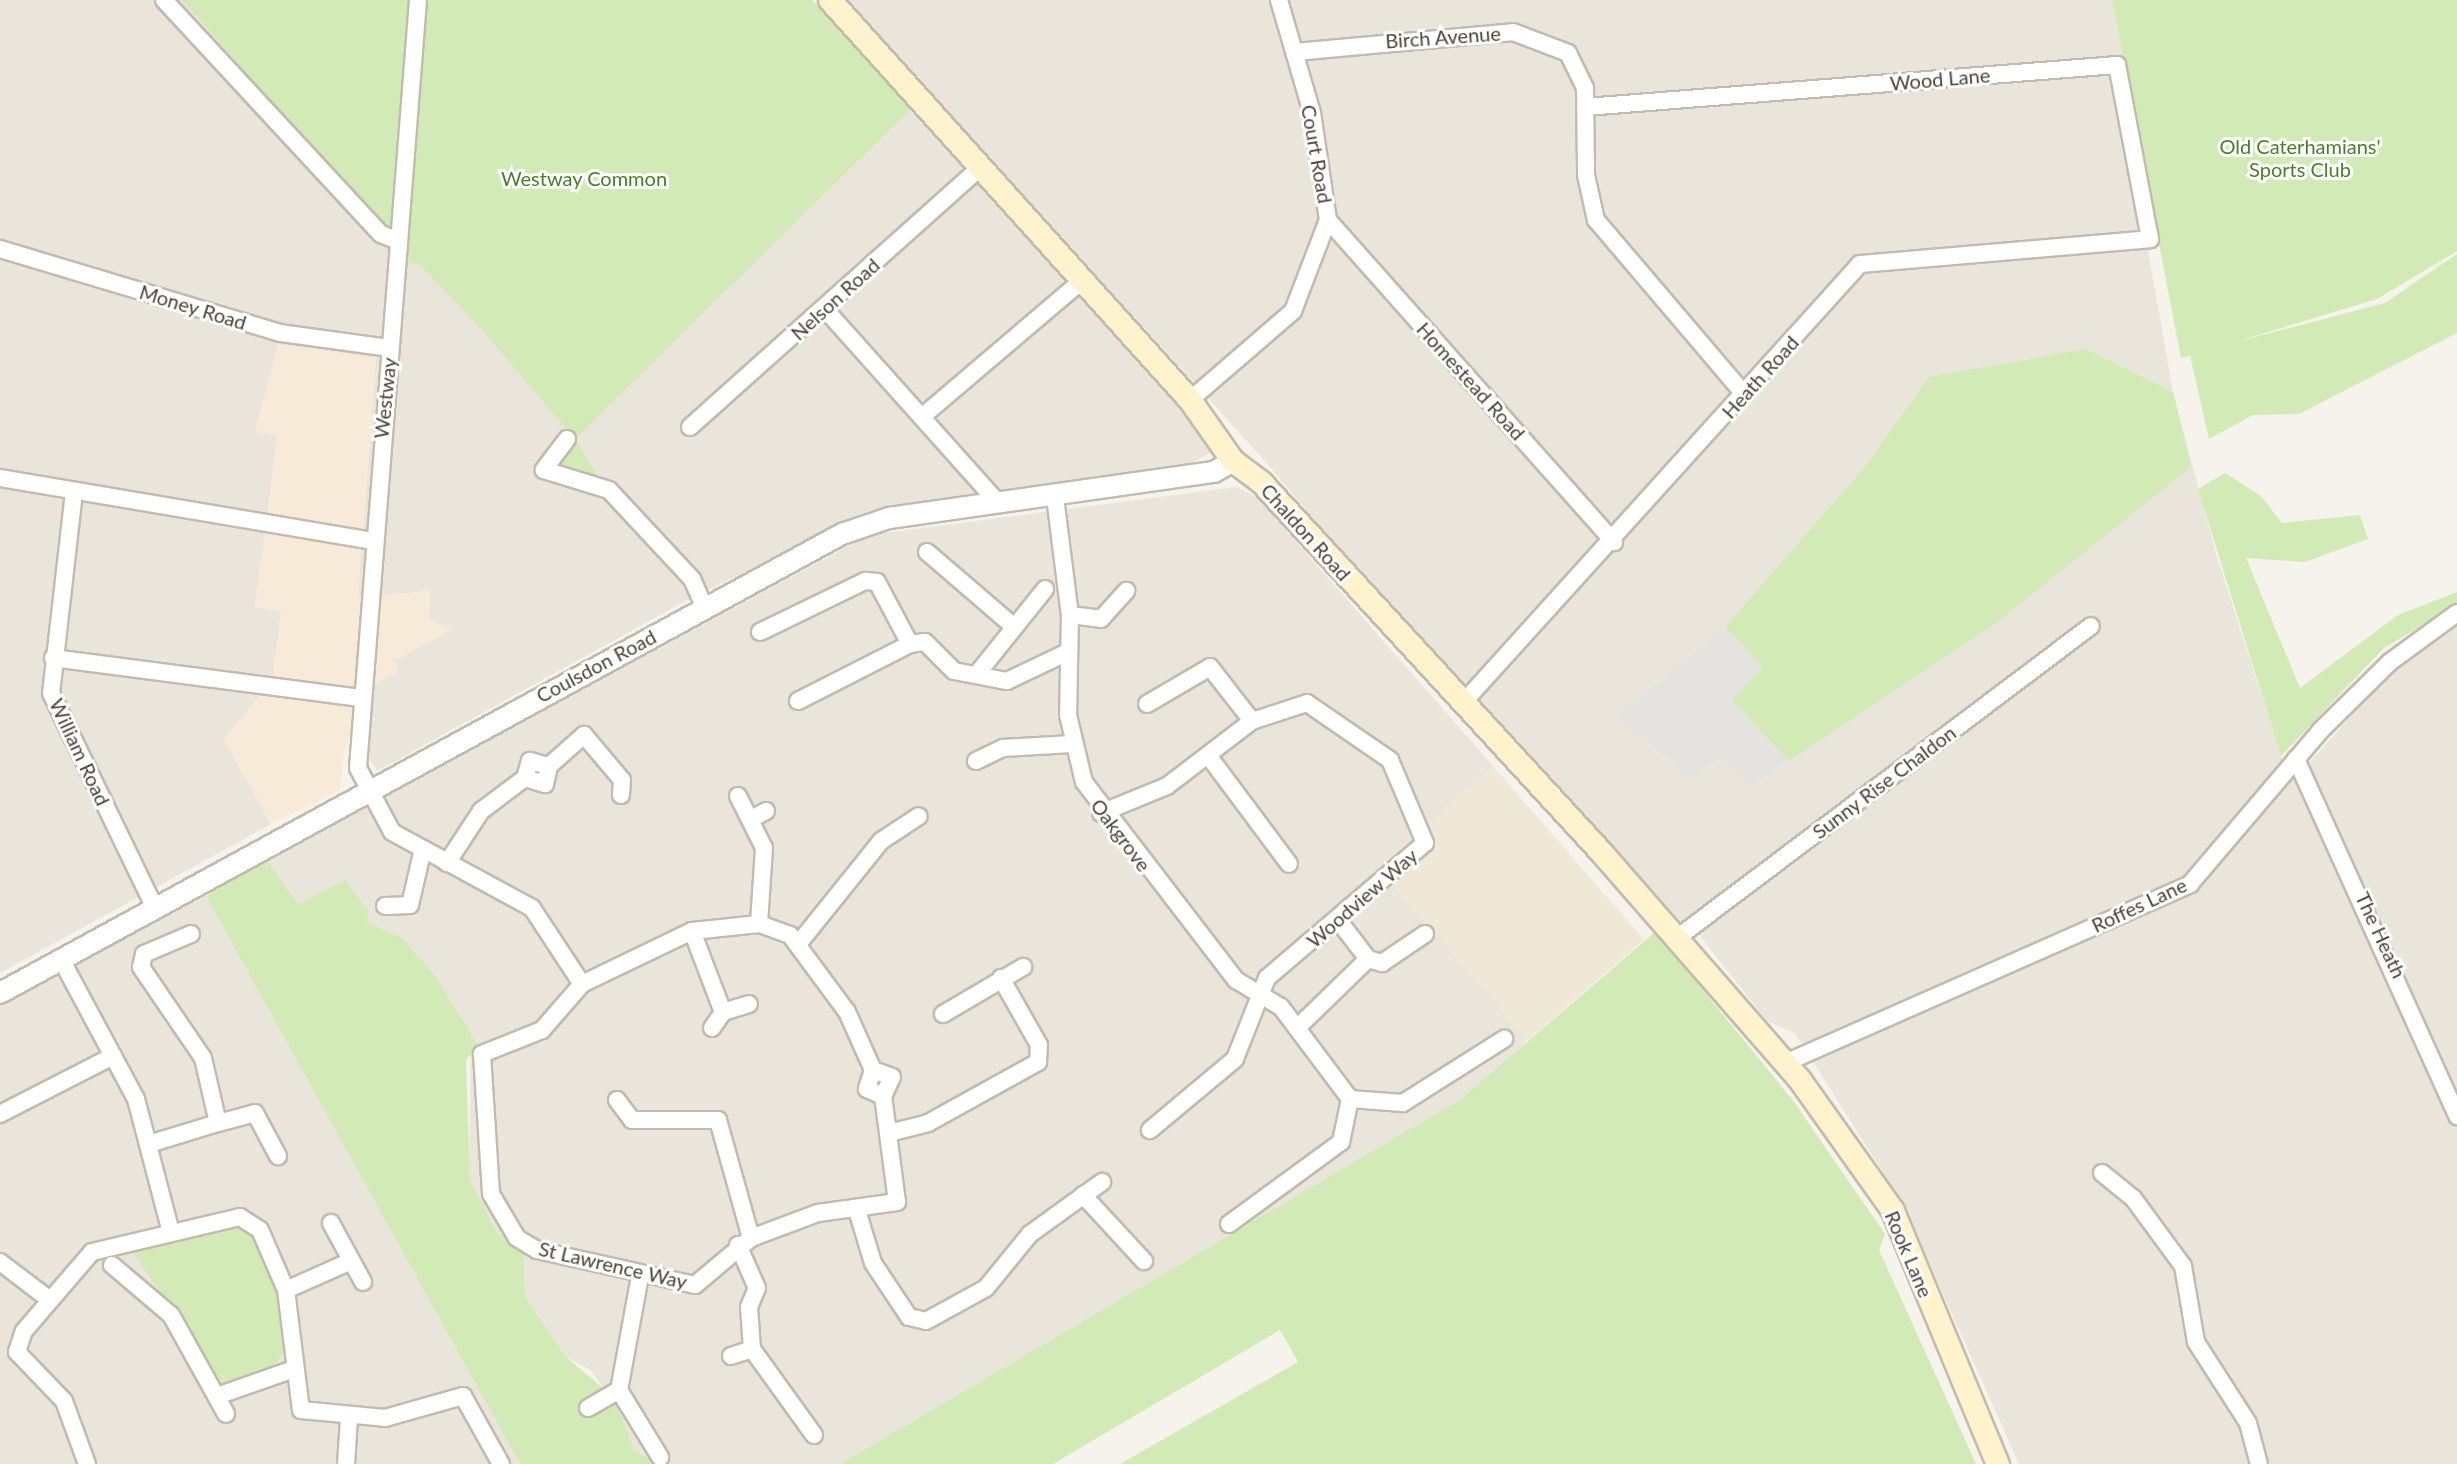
<!DOCTYPE html>
<html>
<head>
<meta charset="utf-8">
<style>
  body { margin:0 }
  #map { position:relative; width:2457px; height:1464px; overflow:hidden; background:#f6f3ec; font-family:Lato,sans-serif }
  div>[style] { position:absolute }
  [style*='--x'] { left:calc(var(--x)*1px); top:calc(var(--y)*1px); width:calc(var(--w)*1px); rotate:calc(var(--a)*1deg) }
  .residential>* { inset:0; background:#eae5da }
  .commercial>* { inset:0; background:#f7ead8 }
  .education>* { inset:0; background:#efe8d6; transform-origin:0 0 }
  .green>* { inset:0; background:#d2eab5 }
  .parking>* { inset:0; background:#e5e3e0 }
  .roads { filter:drop-shadow(2px 0 #c2bbae) drop-shadow(-2px 0 #c2bbae) drop-shadow(0 2px #c2bbae) drop-shadow(0 -2px #c2bbae) }
  .minor>* { height:16px; margin:-8px; padding:0 8px; transform-origin:8px; border-radius:8px; background:#fff }
  .tertiary>* { height:20px; margin:-10px; padding:0 10px; transform-origin:10px; border-radius:10px; background:#fff }
  .secondary>* { height:22px; margin:-11px; padding:0 11px; transform-origin:11px; border-radius:11px; background:#fff3cd }
  span { translate:-50% -50%; white-space:nowrap; text-align:center; line-height:1.15; -webkit-text-stroke:6px #fff; paint-order:stroke }
  .street-label { font-size:20px; color:#4b4439 }
  .park-label { font-size:20px; color:#4a7f2a }
</style>
</head>
<body>
<div id="map">
  <div class="residential">
    <div style="clip-path:polygon(0 0,812px 0,1142px 358px,1213px 451px,1183px 468px,862px 514px,678px 605px,377px 771px,364px 750px,369px 687px,395px 660px,451px 630px,429px 619px,430px 591px,358px 598px,376px 358px,296px 351px,255px 432px,278px 434px,255px 607px,281px 611px,273px 680px,224px 739px,271px 824px,0 973px)"></div>
    <div style="clip-path:polygon(847px 0,2112px 0,2158px 247px,2148px 251px,2173px 392px,2216px 554px,2281px 756px,2295px 779px,2394px 668px,2457px 624px,2457px 1464px,2019px 1464px,1903px 1204px,1795px 1033px,1767px 1021px,1686px 918px,1681px 922px,1399px 620px,1264px 460px)"></div>
    <div style="clip-path:polygon(1236px 487px,1257px 497px,1493px 766px,1396px 885px,1528px 1037px,1510px 1062px,1461px 1099px,840px 1464px,656px 1464px,634px 1450px,609px 1405px,584px 1401px,604px 1389px,591px 1370px,566px 1357px,525px 1296px,524px 1255px,496px 1231px,469px 1180px,471px 1048px,393px 934px,298px 904px,267px 860px,869px 535px)"></div>
    <div style="clip-path:polygon(206px 896px,405px 1251px,520px 1464px,0 1464px,0 1005px)"></div>
  </div>
  <div class="commercial">
    <div style="clip-path:polygon(278px 344px,376px 358px,358px 597px,430px 591px,429px 619px,451px 630px,395px 660px,399px 672px,369px 687px,344px 752px,340px 790px,271px 824px,224px 739px,273px 680px,281px 611px,255px 608px,278px 435px,255px 431px)"></div>
  </div>
  <div class="education">
    <div style="left:1493px;top:766px;width:230px;height:154px;rotate:49deg"></div>
  </div>
  <div class="green">
    <div style="clip-path:polygon(182px 0,812px 0,911px 109px,575px 439px,601px 481px,554px 467px,575px 439px,474px 321px,418px 264px,407px 262px,408px 235px,385px 229px)"></div>
    <div style="clip-path:polygon(2112px 0,2457px 0,2457px 251px,2377px 299px,2232px 343px,2385px 303px,2457px 254px,2457px 333px,2299px 414px,2253px 415px,2209px 439px,2190px 356px,2181px 358px)"></div>
    <div style="clip-path:polygon(2086px 349px,2173px 392px,2191px 467px,1992px 626px,1789px 761px,1732px 700px,1762px 667px,1725px 627px,1864px 468px,1929px 377px)"></div>
    <div style="clip-path:polygon(2225px 473px,2261px 496px,2282px 523px,2360px 515px,2368px 539px,2305px 562px,2246px 558px,2300px 688px,2398px 615px,2457px 592px,2457px 605px,2384px 648px,2281px 756px,2198px 489px)"></div>
    <div style="clip-path:polygon(267px 860px,298px 904px,345px 880px,368px 911px,367px 923px,402px 938px,436px 977px,477px 1044px,466px 1061px,470px 1180px,496px 1231px,524px 1255px,525px 1296px,566px 1357px,604px 1389px,585px 1401px,616px 1403px,634px 1450px,656px 1464px,520px 1464px,206px 896px)"></div>
    <div style="clip-path:polygon(1655px 932px,1792px 1099px,1885px 1234px,1879px 1250px,1976px 1464px,1120px 1464px,1298px 1362px,1280px 1330px,1053px 1464px,840px 1464px,1461px 1099px)"></div>
    <div style="clip-path:polygon(238px 1226px,252px 1235px,279px 1298px,285px 1350px,274px 1366px,223px 1384px,133px 1252px)"></div>
  </div>
  <div class="parking">
    <div style="clip-path:polygon(1725px 627px,1763px 667px,1732px 701px,1789px 761px,1753px 785px,1722px 755px,1693px 781px,1617px 716px)"></div>
  </div>
  <div class="roads">
    <div class="minor">
      <div style="--x:164;--y:0;--w:319;--a:47.2"></div>
      <div style="--x:381;--y:234;--w:18;--a:22"></div>
      <div style="--x:418;--y:0;--w:770;--a:94.47"></div>
      <div style="--x:358;--y:768;--w:72;--a:62"></div>
      <div style="--x:392;--y:832;--w:159;--a:28.5"></div>
      <div style="--x:532;--y:908;--w:91;--a:56.7"></div>
      <div style="--x:1295;--y:52;--w:219;--a:-5.2"></div>
      <div style="--x:1513;--y:32;--w:59;--a:20.9"></div>
      <div style="--x:1568;--y:53;--w:39;--a:64"></div>
      <div style="--x:1585;--y:88;--w:87;--a:89.3"></div>
      <div style="--x:1586;--y:175;--w:46;--a:77.5"></div>
      <div style="--x:1596;--y:220;--w:228;--a:49.6"></div>
      <div style="--x:1328;--y:220;--w:431;--a:48.4"></div>
      <div style="--x:0;--y:249;--w:292;--a:16.7"></div>
      <div style="--x:280;--y:333;--w:111;--a:7.8"></div>
      <div style="--x:824;--y:308;--w:263;--a:48.2"></div>
      <div style="--x:1190;--y:400;--w:136;--a:-40.8"></div>
      <div style="--x:1293;--y:311;--w:97;--a:-69"></div>
      <div style="--x:1328;--y:220;--w:108;--a:-98.5"></div>
      <div style="--x:1312;--y:113;--w:118;--a:-106.3"></div>
      <div style="--x:924;--y:415;--w:205;--a:-40.4"></div>
      <div style="--x:690;--y:427;--w:387;--a:-41.8"></div>
      <div style="--x:567;--y:439;--w:39;--a:127"></div>
      <div style="--x:544;--y:470;--w:68;--a:17.1"></div>
      <div style="--x:609;--y:490;--w:122;--a:47"></div>
      <div style="--x:692;--y:579;--w:30;--a:66"></div>
      <div style="--x:0;--y:478;--w:377;--a:9.6"></div>
      <div style="--x:74;--y:492;--w:202;--a:96.5"></div>
      <div style="--x:51;--y:693;--w:239;--a:64.2"></div>
      <div style="--x:1055;--y:497;--w:119;--a:82.8"></div>
      <div style="--x:1070;--y:615;--w:100;--a:91.1"></div>
      <div style="--x:1068;--y:715;--w:69;--a:76.6"></div>
      <div style="--x:1084;--y:782;--w:250;--a:52.5"></div>
      <div style="--x:1236;--y:980;--w:52;--a:31"></div>
      <div style="--x:1281;--y:1007;--w:115;--a:53.1"></div>
      <div style="--x:927;--y:552;--w:113;--a:40.7"></div>
      <div style="--x:1070;--y:615;--w:31;--a:7"></div>
      <div style="--x:1101;--y:619;--w:38;--a:-48"></div>
      <div style="--x:760;--y:632;--w:117;--a:-25.9"></div>
      <div style="--x:865;--y:581;--w:12;--a:5"></div>
      <div style="--x:877;--y:582;--w:70;--a:62"></div>
      <div style="--x:53;--y:658;--w:310;--a:7.4"></div>
      <div style="--x:977;--y:674;--w:109;--a:-51.3"></div>
      <div style="--x:798;--y:701;--w:126;--a:-27"></div>
      <div style="--x:910;--y:644;--w:15;--a:-8"></div>
      <div style="--x:925;--y:642;--w:41;--a:45"></div>
      <div style="--x:954;--y:671;--w:54;--a:10.7"></div>
      <div style="--x:1007;--y:681;--w:68;--a:-25.4"></div>
      <div style="--x:1147;--y:704;--w:73;--a:-30.4"></div>
      <div style="--x:1210;--y:667;--w:68;--a:52.1"></div>
      <div style="--x:1462;--y:704;--w:593;--a:-47.87"></div>
      <div style="--x:1860;--y:264;--w:291;--a:-4.9"></div>
      <div style="--x:2150;--y:239;--w:177;--a:-100.7"></div>
      <div style="--x:2117;--y:65;--w:533;--a:175.48"></div>
      <div style="--x:1210;--y:758;--w:132;--a:53.3"></div>
      <div style="--x:2296;--y:759;--w:392;--a:65.7"></div>
      <div style="--x:976;--y:761;--w:30;--a:-26"></div>
      <div style="--x:1003;--y:748;--w:69;--a:-3.3"></div>
      <div style="--x:549;--y:766;--w:47;--a:-41.5"></div>
      <div style="--x:584;--y:735;--w:59;--a:49.8"></div>
      <div style="--x:622;--y:780;--w:15;--a:94"></div>
      <div style="--x:525;--y:778;--w:21;--a:17"></div>
      <div style="--x:545;--y:784;--w:18;--a:-77"></div>
      <div style="--x:525;--y:778;--w:18;--a:-74"></div>
      <div style="--x:530;--y:761;--w:20;--a:15"></div>
      <div style="--x:738;--y:796;--w:58;--a:63.4"></div>
      <div style="--x:764;--y:848;--w:76;--a:93.8"></div>
      <div style="--x:1101;--y:813;--w:71;--a:-22.2"></div>
      <div style="--x:1167;--y:786;--w:107;--a:-37.4"></div>
      <div style="--x:1252;--y:721;--w:58;--a:-18.1"></div>
      <div style="--x:1307;--y:703;--w:101;--a:34.5"></div>
      <div style="--x:1390;--y:760;--w:90;--a:67.1"></div>
      <div style="--x:1425;--y:843;--w:208;--a:139.5"></div>
      <div style="--x:1267;--y:978;--w:87;--a:111.6"></div>
      <div style="--x:1235;--y:1059;--w:111;--a:140.1"></div>
      <div style="--x:751;--y:819;--w:17;--a:-28"></div>
      <div style="--x:447;--y:863;--w:62;--a:-56.8"></div>
      <div style="--x:481;--y:811;--w:55;--a:-36.9"></div>
      <div style="--x:385;--y:906;--w:25;--a:-2"></div>
      <div style="--x:410;--y:905;--w:53;--a:-77"></div>
      <div style="--x:1338;--y:920;--w:49;--a:52.4"></div>
      <div style="--x:1368;--y:959;--w:15;--a:16"></div>
      <div style="--x:1382;--y:963;--w:52;--a:-34"></div>
      <div style="--x:692;--y:931;--w:87;--a:69.1"></div>
      <div style="--x:1677;--y:938;--w:518;--a:-37"></div>
      <div style="--x:799;--y:943;--w:131;--a:-51.2"></div>
      <div style="--x:881;--y:841;--w:45;--a:-33.3"></div>
      <div style="--x:62;--y:961;--w:157;--a:61.8"></div>
      <div style="--x:136;--y:1099;--w:138;--a:75.3"></div>
      <div style="--x:943;--y:1014;--w:93;--a:-30.4"></div>
      <div style="--x:712;--y:1028;--w:19;--a:-55"></div>
      <div style="--x:723;--y:1012;--w:27;--a:-17"></div>
      <div style="--x:1297;--y:1028;--w:99;--a:-44.2"></div>
      <div style="--x:1785;--y:1063;--w:443;--a:-23.8"></div>
      <div style="--x:2190;--y:884;--w:201;--a:-49.6"></div>
      <div style="--x:2320;--y:731;--w:98;--a:-44.6"></div>
      <div style="--x:2390;--y:662;--w:83;--a:-36.2"></div>
      <div style="--x:873;--y:1070;--w:64;--a:-114.1"></div>
      <div style="--x:847;--y:1012;--w:96;--a:-126.5"></div>
      <div style="--x:790;--y:935;--w:33;--a:-160"></div>
      <div style="--x:759;--y:924;--w:67;--a:174"></div>
      <div style="--x:692;--y:931;--w:122;--a:154.3"></div>
      <div style="--x:582;--y:984;--w:61;--a:131"></div>
      <div style="--x:542;--y:1030;--w:65;--a:158.2"></div>
      <div style="--x:482;--y:1054;--w:140;--a:86.3"></div>
      <div style="--x:491;--y:1194;--w:51;--a:59.4"></div>
      <div style="--x:517;--y:1238;--w:23;--a:31"></div>
      <div style="--x:537;--y:1250;--w:162;--a:12.5"></div>
      <div style="--x:695;--y:1285;--w:73;--a:-40"></div>
      <div style="--x:751;--y:1238;--w:72;--a:-20.5"></div>
      <div style="--x:818;--y:1213;--w:80;--a:-7.9"></div>
      <div style="--x:897;--y:1202;--w:107;--a:-97.5"></div>
      <div style="--x:873;--y:1070;--w:20;--a:20"></div>
      <div style="--x:892;--y:1077;--w:21;--a:115"></div>
      <div style="--x:873;--y:1070;--w:20;--a:108"></div>
      <div style="--x:867;--y:1089;--w:17;--a:24"></div>
      <div style="--x:617;--y:1100;--w:25;--a:53"></div>
      <div style="--x:632;--y:1120;--w:86;--a:0"></div>
      <div style="--x:718;--y:1120;--w:123;--a:74.4"></div>
      <div style="--x:0;--y:1114;--w:127;--a:-27.2"></div>
      <div style="--x:218;--y:1123;--w:38;--a:-15"></div>
      <div style="--x:255;--y:1113;--w:49;--a:61.9"></div>
      <div style="--x:893;--y:1132;--w:36;--a:-14"></div>
      <div style="--x:928;--y:1123;--w:126;--a:-29"></div>
      <div style="--x:1038;--y:1062;--w:17;--a:-87"></div>
      <div style="--x:1039;--y:1045;--w:77;--a:-119.6"></div>
      <div style="--x:152;--y:1143;--w:69;--a:-16.9"></div>
      <div style="--x:218;--y:1123;--w:67;--a:-103"></div>
      <div style="--x:203;--y:1058;--w:110;--a:-124.3"></div>
      <div style="--x:141;--y:967;--w:13;--a:-77"></div>
      <div style="--x:144;--y:954;--w:51;--a:-23.1"></div>
      <div style="--x:2102;--y:1173;--w:40;--a:39"></div>
      <div style="--x:2133;--y:1198;--w:84;--a:53.7"></div>
      <div style="--x:2183;--y:1266;--w:77;--a:80.3"></div>
      <div style="--x:2196;--y:1342;--w:96;--a:57.3"></div>
      <div style="--x:2248;--y:1423;--w:42;--a:75"></div>
      <div style="--x:1083;--y:1195;--w:90;--a:47.3"></div>
      <div style="--x:857;--y:1210;--w:55;--a:73.2"></div>
      <div style="--x:873;--y:1263;--w:65;--a:56.3"></div>
      <div style="--x:909;--y:1317;--w:17;--a:13"></div>
      <div style="--x:926;--y:1321;--w:68;--a:-28.8"></div>
      <div style="--x:986;--y:1288;--w:70;--a:-50.8"></div>
      <div style="--x:1030;--y:1234;--w:89;--a:-35.8"></div>
      <div style="--x:331;--y:1223;--w:67;--a:61.5"></div>
      <div style="--x:1229;--y:1224;--w:139;--a:-36.2"></div>
      <div style="--x:1341;--y:1142;--w:44;--a:-78.2"></div>
      <div style="--x:1350;--y:1099;--w:53;--a:4.3"></div>
      <div style="--x:1403;--y:1103;--w:120;--a:-32.4"></div>
      <div style="--x:738;--y:1245;--w:47;--a:66.2"></div>
      <div style="--x:757;--y:1288;--w:21;--a:113"></div>
      <div style="--x:749;--y:1307;--w:42;--a:85.9"></div>
      <div style="--x:752;--y:1349;--w:106;--a:54.2"></div>
      <div style="--x:0;--y:1262;--w:58;--a:37.3"></div>
      <div style="--x:112;--y:1265;--w:77;--a:40.3"></div>
      <div style="--x:171;--y:1315;--w:113;--a:60.9"></div>
      <div style="--x:640;--y:1276;--w:116;--a:100.4"></div>
      <div style="--x:619;--y:1390;--w:79;--a:58.5"></div>
      <div style="--x:286;--y:1290;--w:71;--a:-24"></div>
      <div style="--x:731;--y:1356;--w:22;--a:-18"></div>
      <div style="--x:217;--y:1396;--w:82;--a:-19.3"></div>
      <div style="--x:588;--y:1408;--w:36;--a:-30"></div>
      <div style="--x:87;--y:1464;--w:67;--a:-110.1"></div>
      <div style="--x:64;--y:1401;--w:68;--a:-133.8"></div>
      <div style="--x:17;--y:1352;--w:22;--a:-72"></div>
      <div style="--x:24;--y:1331;--w:104;--a:-49.3"></div>
      <div style="--x:92;--y:1252;--w:152;--a:-13.3"></div>
      <div style="--x:240;--y:1217;--w:24;--a:33"></div>
      <div style="--x:260;--y:1230;--w:65;--a:66.6"></div>
      <div style="--x:286;--y:1290;--w:121;--a:82.9"></div>
      <div style="--x:301;--y:1410;--w:84;--a:5.4"></div>
      <div style="--x:385;--y:1418;--w:81;--a:-15.8"></div>
      <div style="--x:463;--y:1396;--w:78;--a:60.8"></div>
      <div style="--x:346;--y:1464;--w:46;--a:-86.3"></div>
    </div>
    <div class="tertiary">
      <div style="--x:0;--y:993;--w:959;--a:-28.6"></div>
      <div style="--x:842;--y:534;--w:50;--a:-18.8"></div>
      <div style="--x:889;--y:518;--w:328;--a:-8.1"></div>
      <div style="--x:1214;--y:472;--w:22;--a:-30"></div>
    </div>
    <div class="secondary">
      <div style="--x:830;--y:0;--w:538;--a:48.01"></div>
      <div style="--x:1190;--y:400;--w:75;--a:54.8"></div>
      <div style="--x:1233;--y:461;--w:35;--a:37"></div>
      <div style="--x:1261;--y:482;--w:504;--a:47.41"></div>
      <div style="--x:1602;--y:853;--w:301;--a:48.9"></div>
      <div style="--x:1800;--y:1080;--w:161;--a:54.6"></div>
      <div style="--x:1893;--y:1211;--w:274;--a:67.5"></div>
    </div>
  </div>
  <div class="street-label">
    <span style="left:1443px;top:37px;rotate:-4deg">Birch Avenue</span>
    <span style="left:1940px;top:79px;rotate:-5deg">Wood Lane</span>
    <span style="left:1317px;top:154px;rotate:80deg">Court Road</span>
    <span style="left:835px;top:299px;rotate:-42deg">Nelson Road</span>
    <span style="left:193px;top:307px;rotate:17deg">Money Road</span>
    <span style="left:1760px;top:377px;rotate:-48deg">Heath Road</span>
    <span style="left:1471px;top:381px;rotate:48deg">Homestead Road</span>
    <span style="left:385px;top:398px;rotate:-84deg">Westway</span>
    <span style="left:1306px;top:532px;rotate:48deg">Chaldon Road</span>
    <span style="left:596px;top:666px;rotate:-28deg">Coulsdon Road</span>
    <span style="left:80px;top:752px;rotate:65deg">William Road</span>
    <span style="left:1884px;top:782px;rotate:-37deg">Sunny Rise Chaldon</span>
    <span style="left:1121px;top:835px;rotate:53deg">Oakgrove</span>
    <span style="left:1362px;top:898px;rotate:-41deg">Woodview Way</span>
    <span style="left:2139px;top:905px;rotate:-25deg">Roffes Lane</span>
    <span style="left:2381px;top:935px;rotate:65deg">The Heath</span>
    <span style="left:1909px;top:1254px;rotate:67deg">Rook Lane</span>
    <span style="left:613px;top:1265px;rotate:13deg">St Lawrence Way</span>
  </div>
  <div class="park-label">
    <span style="left:2300px;top:158px">Old Caterhamians'<br>Sports Club</span>
    <span style="left:584px;top:178px">Westway Common</span>
  </div>
</div>
</body>
</html>
